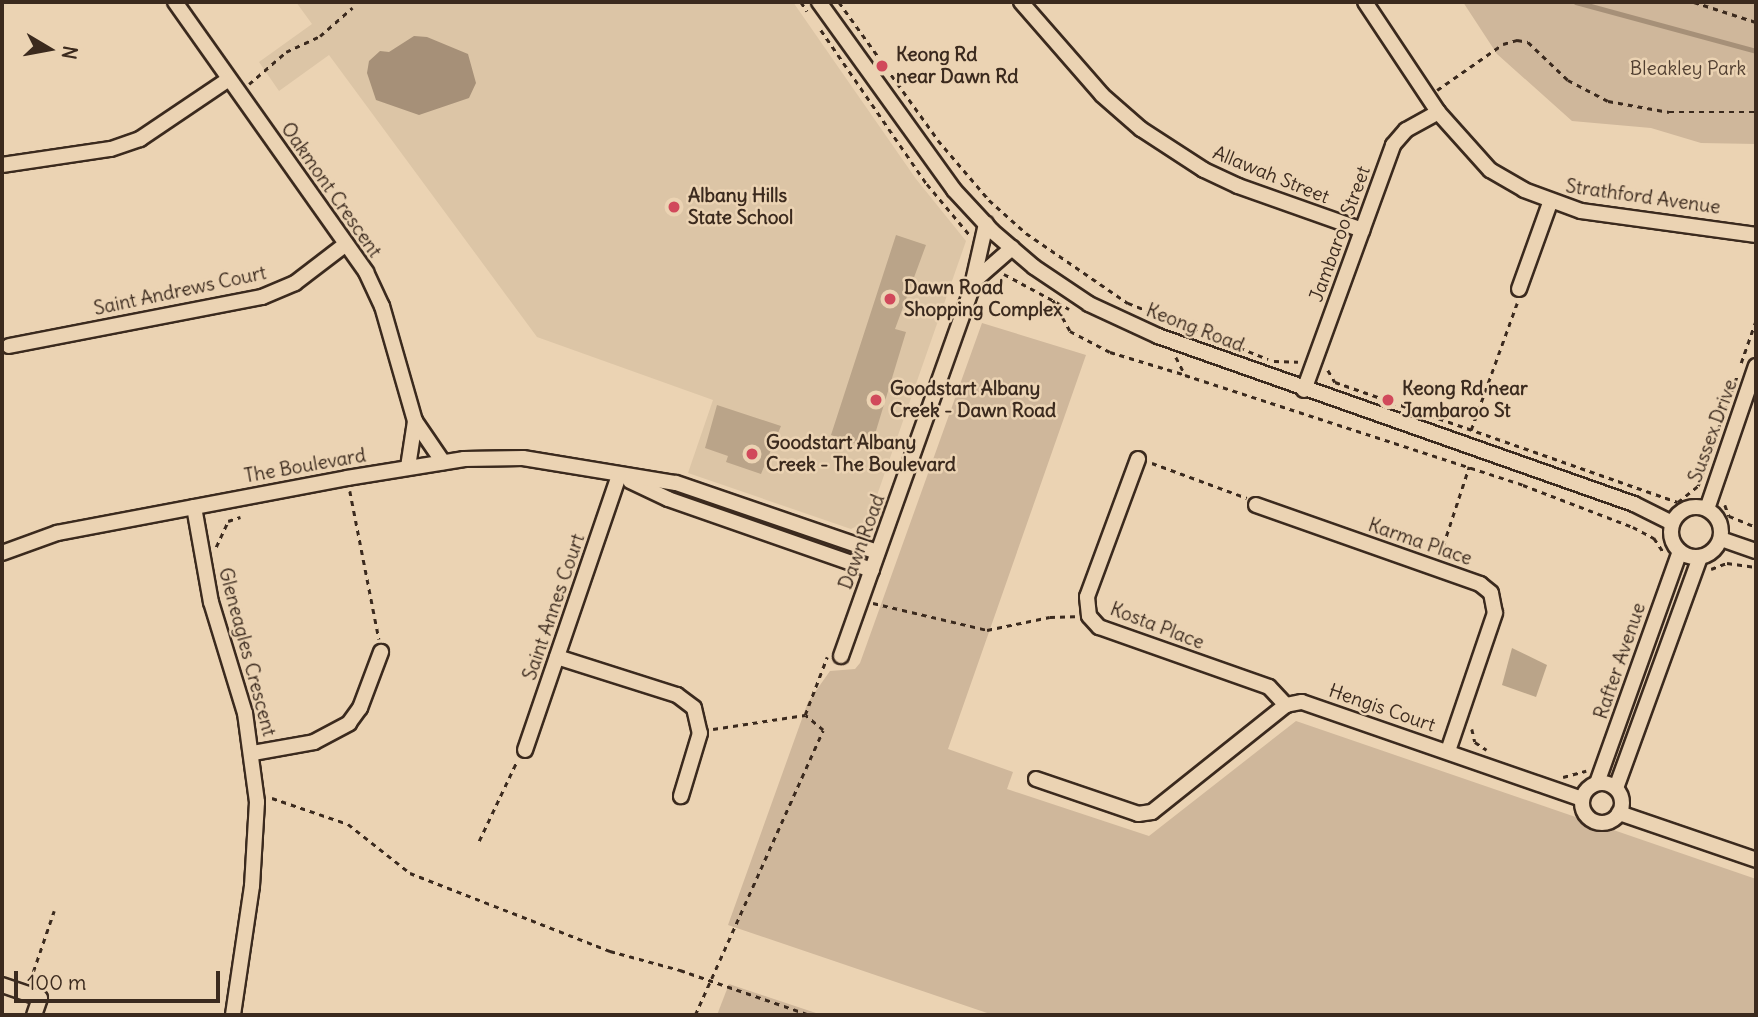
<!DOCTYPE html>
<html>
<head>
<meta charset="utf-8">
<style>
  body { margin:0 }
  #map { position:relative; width:1758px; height:1017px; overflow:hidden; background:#ebd3b3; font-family:Delius,sans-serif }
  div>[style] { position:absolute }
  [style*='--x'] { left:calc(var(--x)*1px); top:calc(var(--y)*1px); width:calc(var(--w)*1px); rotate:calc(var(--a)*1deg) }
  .built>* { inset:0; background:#dcc5a6 }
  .green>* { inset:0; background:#cfb79b }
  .water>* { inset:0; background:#a69078 }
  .stream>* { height:4.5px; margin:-2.25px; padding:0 2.25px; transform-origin:2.25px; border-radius:2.25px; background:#a69078 }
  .building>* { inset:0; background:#baa489 }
  .path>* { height:2.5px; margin-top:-1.25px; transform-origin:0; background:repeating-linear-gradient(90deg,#3b2a1e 0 5px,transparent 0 10px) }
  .roads { filter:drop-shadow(2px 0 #3b2a1e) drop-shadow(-2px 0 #3b2a1e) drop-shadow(0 2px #3b2a1e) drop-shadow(0 -2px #3b2a1e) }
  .minor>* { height:14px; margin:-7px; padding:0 7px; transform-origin:7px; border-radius:7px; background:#ebd3b3 }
  .minor>.ring { margin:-7px; padding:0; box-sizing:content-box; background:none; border:14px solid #ebd3b3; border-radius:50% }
  .dots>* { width:19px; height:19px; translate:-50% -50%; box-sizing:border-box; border:4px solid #ebd3b3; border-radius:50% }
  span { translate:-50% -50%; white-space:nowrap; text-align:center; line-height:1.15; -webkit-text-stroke:5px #ebd3b3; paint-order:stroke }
  .poi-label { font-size:19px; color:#3b2a1e; font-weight:700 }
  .left { translate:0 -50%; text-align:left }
  .park-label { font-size:19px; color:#513f31 }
  .street-label { font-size:19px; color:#3b2a1e }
  .frame { position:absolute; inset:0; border:4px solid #3b2a1e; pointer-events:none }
  .north { position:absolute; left:14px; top:14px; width:70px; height:70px; -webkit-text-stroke:5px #ebd3b3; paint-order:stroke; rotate:100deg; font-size:19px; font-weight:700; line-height:28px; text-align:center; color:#3b2a1e }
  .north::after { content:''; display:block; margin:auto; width:24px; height:32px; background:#3b2a1e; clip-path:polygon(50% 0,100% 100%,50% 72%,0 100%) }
  .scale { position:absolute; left:14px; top:971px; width:206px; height:32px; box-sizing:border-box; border:4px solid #3b2a1e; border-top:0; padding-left:9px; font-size:21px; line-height:24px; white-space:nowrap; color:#3b2a1e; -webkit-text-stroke:5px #ebd3b3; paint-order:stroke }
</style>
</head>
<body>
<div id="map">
  <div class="built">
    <div style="clip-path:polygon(296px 2px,793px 2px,916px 179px,966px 241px,868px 521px,851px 529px,688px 473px,713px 400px,537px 337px,329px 55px,279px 91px,259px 62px,312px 24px)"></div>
  </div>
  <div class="green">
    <div style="clip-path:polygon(1463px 2px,1756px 2px,1756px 144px,1701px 143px,1651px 128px,1572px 121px,1497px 54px)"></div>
    <div style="clip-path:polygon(982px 323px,1086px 355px,948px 749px,1013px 772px,1007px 789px,1149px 836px,1296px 721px,1756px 879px,1756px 1015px,993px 1015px,728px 925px,808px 702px,830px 671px,855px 669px,860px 663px)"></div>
    <div style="clip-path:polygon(729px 984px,822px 1015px,717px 1015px)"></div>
  </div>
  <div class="water">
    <div style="clip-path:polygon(414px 36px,427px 37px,468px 54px,476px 83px,469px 98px,419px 115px,376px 100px,367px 73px,369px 61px,380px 51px,389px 52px)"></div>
  </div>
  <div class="stream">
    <div style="--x:1576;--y:2;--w:187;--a:15.2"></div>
  </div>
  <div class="building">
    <div style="clip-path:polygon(896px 235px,926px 245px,895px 329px,906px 332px,872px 444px,858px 439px,856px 444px,831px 435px)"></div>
    <div style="clip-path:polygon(717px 405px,781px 426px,761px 474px,726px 462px,728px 456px,705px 448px)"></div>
    <div style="clip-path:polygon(1512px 648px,1547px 665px,1536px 697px,1502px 685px)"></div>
  </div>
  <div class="path">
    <div style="--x:801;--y:2;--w:11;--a:56"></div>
    <div style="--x:839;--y:2;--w:170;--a:54.3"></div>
    <div style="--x:938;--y:140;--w:79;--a:49.6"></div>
    <div style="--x:989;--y:200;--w:50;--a:41.7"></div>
    <div style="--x:1026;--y:233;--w:124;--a:34.5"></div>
    <div style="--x:1128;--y:303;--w:151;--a:21.8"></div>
    <div style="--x:1694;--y:2;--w:65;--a:17.9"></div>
    <div style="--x:821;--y:30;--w:187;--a:55.5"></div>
    <div style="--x:927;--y:184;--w:65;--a:50"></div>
    <div style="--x:249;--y:84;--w:49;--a:-40.9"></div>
    <div style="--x:286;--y:52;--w:38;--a:-25"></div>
    <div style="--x:320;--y:36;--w:43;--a:-41.2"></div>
    <div style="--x:1437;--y:90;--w:80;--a:-34.9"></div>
    <div style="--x:1503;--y:44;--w:15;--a:-16"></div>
    <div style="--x:1517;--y:40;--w:11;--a:10"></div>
    <div style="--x:1528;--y:42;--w:55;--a:43.5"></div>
    <div style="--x:1568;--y:80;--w:45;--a:27.7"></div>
    <div style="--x:1608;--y:101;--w:62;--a:10.2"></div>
    <div style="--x:1669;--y:112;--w:87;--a:0"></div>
    <div style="--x:1004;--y:274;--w:74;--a:28.3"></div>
    <div style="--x:1053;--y:300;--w:35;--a:61"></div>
    <div style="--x:1070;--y:331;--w:45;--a:27.7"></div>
    <div style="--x:1110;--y:352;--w:76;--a:16.8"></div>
    <div style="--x:1176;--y:357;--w:20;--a:63"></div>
    <div style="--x:1185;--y:375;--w:355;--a:18"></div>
    <div style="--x:1523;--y:485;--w:118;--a:20.9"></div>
    <div style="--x:1633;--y:527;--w:24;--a:28"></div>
    <div style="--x:1654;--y:538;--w:18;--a:56"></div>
    <div style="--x:1274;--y:361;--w:24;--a:2"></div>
    <div style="--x:1741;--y:363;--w:46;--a:-70.8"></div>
    <div style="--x:1328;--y:370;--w:14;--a:60"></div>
    <div style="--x:1335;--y:382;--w:363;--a:19.3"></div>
    <div style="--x:1678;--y:502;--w:26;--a:-39"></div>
    <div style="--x:1698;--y:486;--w:117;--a:-70.5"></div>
    <div style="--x:1471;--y:430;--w:135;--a:-70.1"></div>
    <div style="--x:1152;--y:463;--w:101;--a:20.2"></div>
    <div style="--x:350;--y:491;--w:151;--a:78.9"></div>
    <div style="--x:1725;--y:505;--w:12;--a:70"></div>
    <div style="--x:1729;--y:516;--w:29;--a:22"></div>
    <div style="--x:216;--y:547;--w:29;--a:-65"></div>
    <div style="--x:228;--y:521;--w:13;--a:-18"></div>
    <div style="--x:1440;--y:555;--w:93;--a:-71.8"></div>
    <div style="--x:1711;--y:569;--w:17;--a:-21"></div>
    <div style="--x:1727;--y:563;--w:29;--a:8"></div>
    <div style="--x:873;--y:603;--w:117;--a:13.3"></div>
    <div style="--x:987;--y:630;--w:64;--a:-11.7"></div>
    <div style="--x:1050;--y:617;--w:25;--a:-2"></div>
    <div style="--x:713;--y:729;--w:93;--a:-8.7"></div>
    <div style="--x:805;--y:715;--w:62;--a:-69.2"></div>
    <div style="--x:1472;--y:729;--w:13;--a:77"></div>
    <div style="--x:1475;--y:742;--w:14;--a:34"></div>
    <div style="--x:1563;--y:777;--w:24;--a:-15"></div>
    <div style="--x:272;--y:798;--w:80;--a:18.9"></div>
    <div style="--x:348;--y:824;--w:79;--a:38.3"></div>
    <div style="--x:410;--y:873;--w:215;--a:21.3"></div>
    <div style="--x:610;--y:951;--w:73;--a:15.2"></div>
    <div style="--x:680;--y:970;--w:138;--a:19.1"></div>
    <div style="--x:479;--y:841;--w:89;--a:-64.6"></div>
    <div style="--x:30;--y:981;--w:74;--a:-71.1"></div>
    <div style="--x:695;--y:1015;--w:312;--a:-65.8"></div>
    <div style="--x:823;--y:730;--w:23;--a:-140"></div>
  </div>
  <div class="roads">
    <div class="minor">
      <div style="--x:175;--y:2;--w:331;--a:54.7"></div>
      <div style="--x:366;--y:272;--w:38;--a:65"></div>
      <div style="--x:382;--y:306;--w:120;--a:74"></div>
      <div style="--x:415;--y:421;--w:50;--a:55.7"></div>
      <div style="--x:819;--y:2;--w:231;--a:54.3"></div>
      <div style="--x:954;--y:190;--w:56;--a:47.2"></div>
      <div style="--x:992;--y:231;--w:55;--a:40.6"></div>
      <div style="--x:1034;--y:267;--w:66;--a:33.9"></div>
      <div style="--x:1089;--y:304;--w:76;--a:24.9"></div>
      <div style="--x:1158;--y:336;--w:505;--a:19.44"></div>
      <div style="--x:1634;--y:504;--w:42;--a:26.6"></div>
      <div style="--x:1021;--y:2;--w:123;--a:48.9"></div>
      <div style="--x:1102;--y:95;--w:52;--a:41.1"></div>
      <div style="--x:1141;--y:129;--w:75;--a:33.1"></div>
      <div style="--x:1204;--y:170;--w:38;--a:25"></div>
      <div style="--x:1238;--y:186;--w:132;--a:19.5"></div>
      <div style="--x:1365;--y:2;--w:132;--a:56.4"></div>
      <div style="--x:1438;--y:112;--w:78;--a:48.1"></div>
      <div style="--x:1490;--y:170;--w:39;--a:30"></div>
      <div style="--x:1524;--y:190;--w:61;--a:20.2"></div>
      <div style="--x:1581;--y:211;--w:177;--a:7.8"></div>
      <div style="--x:2;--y:165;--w:110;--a:-8.4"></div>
      <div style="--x:111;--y:149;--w:31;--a:-19"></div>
      <div style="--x:140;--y:139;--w:107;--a:-34"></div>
      <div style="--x:973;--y:282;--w:52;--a:-41.1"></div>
      <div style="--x:1519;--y:289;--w:91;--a:-70.2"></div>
      <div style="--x:9;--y:346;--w:258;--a:-11"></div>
      <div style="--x:262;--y:297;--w:36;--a:-23"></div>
      <div style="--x:295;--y:283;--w:64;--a:-37.4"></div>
      <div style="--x:1304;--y:390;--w:261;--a:-70"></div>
      <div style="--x:1393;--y:145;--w:20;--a:-49"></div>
      <div style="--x:1406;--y:130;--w:37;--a:-29"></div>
      <div style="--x:1138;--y:459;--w:147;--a:110.3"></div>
      <div style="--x:1087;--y:597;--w:19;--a:84"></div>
      <div style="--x:1089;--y:616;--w:15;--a:48"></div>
      <div style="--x:1099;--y:627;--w:180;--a:19.4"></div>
      <div style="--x:1269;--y:687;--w:25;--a:47"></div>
      <div style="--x:408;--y:467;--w:47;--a:-81.3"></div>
      <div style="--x:630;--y:481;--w:42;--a:25.3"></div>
      <div style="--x:668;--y:499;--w:216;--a:19.2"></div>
      <div style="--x:1256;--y:505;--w:238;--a:19.4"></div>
      <div style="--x:1480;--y:584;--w:14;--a:39"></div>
      <div style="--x:1491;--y:593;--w:20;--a:79"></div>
      <div style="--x:1495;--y:613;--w:146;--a:108.8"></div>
      <div class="ring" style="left:1671px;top:507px;width:36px;height:36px"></div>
      <div style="--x:194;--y:507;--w:97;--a:79.9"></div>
      <div style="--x:211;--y:602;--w:116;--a:73"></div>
      <div style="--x:245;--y:713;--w:90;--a:82.3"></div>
      <div style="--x:257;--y:802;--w:84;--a:93.4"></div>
      <div style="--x:252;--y:886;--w:130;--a:98.4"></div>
      <div style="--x:1707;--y:509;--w:151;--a:-71.1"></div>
      <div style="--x:1721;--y:539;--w:37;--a:19"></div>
      <div style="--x:2;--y:553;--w:59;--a:-20"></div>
      <div style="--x:57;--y:533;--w:295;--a:-10.7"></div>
      <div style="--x:347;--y:478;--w:119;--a:-9.2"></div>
      <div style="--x:464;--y:459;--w:59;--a:-1"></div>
      <div style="--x:523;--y:458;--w:155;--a:9.3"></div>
      <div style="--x:676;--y:483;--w:213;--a:18.9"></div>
      <div style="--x:841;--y:656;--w:388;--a:-70.4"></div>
      <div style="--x:971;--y:290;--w:68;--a:-77.2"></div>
      <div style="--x:557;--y:657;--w:126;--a:17.6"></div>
      <div style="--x:677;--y:695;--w:21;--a:37"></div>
      <div style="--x:694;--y:708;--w:26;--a:77"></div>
      <div style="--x:700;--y:733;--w:66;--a:106.8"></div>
      <div style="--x:525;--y:750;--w:290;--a:-71.1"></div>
      <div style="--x:253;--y:753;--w:62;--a:-10.2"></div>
      <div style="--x:314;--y:742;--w:40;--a:-28"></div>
      <div style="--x:349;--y:723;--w:19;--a:-54"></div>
      <div style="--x:360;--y:708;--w:60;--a:-69.4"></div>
      <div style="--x:1036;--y:779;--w:108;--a:18.9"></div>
      <div style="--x:1138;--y:814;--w:14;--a:-8"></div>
      <div style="--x:1152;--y:812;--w:171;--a:-38.6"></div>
      <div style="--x:1286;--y:705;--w:16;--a:-11"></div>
      <div style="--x:1302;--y:702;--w:296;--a:19.1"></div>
      <div style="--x:1597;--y:783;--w:246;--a:-70.3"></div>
      <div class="ring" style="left:1582px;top:783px;width:26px;height:26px"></div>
      <div style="--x:1616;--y:788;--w:246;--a:-70"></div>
      <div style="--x:1619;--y:813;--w:145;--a:18.9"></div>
      <div style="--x:2;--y:985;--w:40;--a:18.9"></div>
      <div style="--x:40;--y:998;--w:18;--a:109"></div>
    </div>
  </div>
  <div class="dots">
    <div style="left:882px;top:66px;background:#d1495b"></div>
    <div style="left:674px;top:207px;background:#d1495b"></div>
    <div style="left:890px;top:299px;background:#d1495b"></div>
    <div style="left:876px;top:400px;background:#d1495b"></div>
    <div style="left:1388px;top:400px;background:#d1495b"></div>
    <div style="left:752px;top:454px;background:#d1495b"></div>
  </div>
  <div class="poi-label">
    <span class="left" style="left:896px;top:66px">Keong Rd<br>near Dawn Rd</span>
    <span class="left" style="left:688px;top:207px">Albany Hills<br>State School</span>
    <span class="left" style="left:904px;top:299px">Dawn Road<br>Shopping Complex</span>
    <span class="left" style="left:890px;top:400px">Goodstart Albany<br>Creek - Dawn Road</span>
    <span class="left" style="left:1402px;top:400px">Keong Rd near<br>Jambaroo St</span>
    <span class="left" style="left:766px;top:454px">Goodstart Albany<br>Creek - The Boulevard</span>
  </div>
  <div class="park-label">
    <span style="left:1688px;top:69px">Bleakley Park</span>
  </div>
  <div class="street-label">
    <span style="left:1271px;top:175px;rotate:22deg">Allawah Street</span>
    <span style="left:331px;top:190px;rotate:55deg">Oakmont Crescent</span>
    <span style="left:1643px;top:197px;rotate:8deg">Strathford Avenue</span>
    <span style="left:1340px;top:234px;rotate:-70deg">Jambaroo Street</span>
    <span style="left:180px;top:291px;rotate:-12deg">Saint Andrews Court</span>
    <span style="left:1195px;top:328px;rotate:21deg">Keong Road</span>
    <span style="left:1713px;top:431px;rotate:-70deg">Sussex Drive</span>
    <span style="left:305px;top:466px;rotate:-10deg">The Boulevard</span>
    <span style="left:862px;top:542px;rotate:-70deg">Dawn Road</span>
    <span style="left:1420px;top:542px;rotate:19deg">Karma Place</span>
    <span style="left:554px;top:607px;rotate:-71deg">Saint Annes Court</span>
    <span style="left:1157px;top:626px;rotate:21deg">Kosta Place</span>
    <span style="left:247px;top:652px;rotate:75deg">Gleneagles Crescent</span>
    <span style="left:1620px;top:661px;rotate:-71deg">Rafter Avenue</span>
    <span style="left:1382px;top:708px;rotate:19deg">Hengis Court</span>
  </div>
  <div class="frame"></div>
  <div class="north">N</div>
  <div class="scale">100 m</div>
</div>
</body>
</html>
